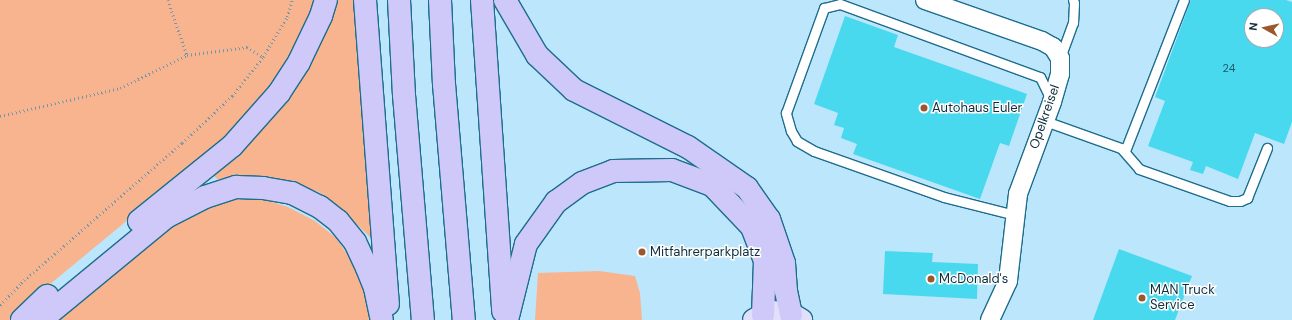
<!DOCTYPE html>
<html>
<head>
<meta charset="utf-8">
<style>
  body { margin:0 }
  #map { position:relative; width:1292px; height:320px; overflow:hidden; background:#bce6fc; font-family:"DM Sans",sans-serif }
  div>[style] { position:absolute }
  [style*='--x'] { left:calc(var(--x)*1px); top:calc(var(--y)*1px); width:calc(var(--w)*1px); rotate:calc(var(--a)*1deg) }
  .green>* { inset:0; background:#f7b48f }
  .building>* { inset:0; background:#49d9ef }
  .path>* { height:2.5px; margin-top:-1.25px; transform-origin:0; background:repeating-linear-gradient(90deg,#7197a9 0 1px,transparent 0 4px) }
  .roads { filter:drop-shadow(1px 0 #1d6d8d) drop-shadow(-1px 0 #1d6d8d) drop-shadow(0 1px #1d6d8d) drop-shadow(0 -1px #1d6d8d) }
  .lane>* { height:9px; margin:-4.5px; padding:0 4.5px; transform-origin:4.5px; border-radius:4.5px; background:#fff }
  .street>* { height:18px; margin:-9px; padding:0 9px; transform-origin:9px; border-radius:9px; background:#fff }
  .primary>* { height:22px; margin:-11px; padding:0 11px; transform-origin:11px; border-radius:11px; background:#e2dffb }
  .highway>* { height:22px; margin:-11px; padding:0 11px; transform-origin:11px; border-radius:11px; background:#cfc9f9 }
  .dots>* { width:11px; height:11px; translate:-50% -50%; box-sizing:border-box; border:2px solid #fff; border-radius:50% }
  span { translate:-50% -50%; white-space:nowrap; text-align:center; line-height:1.15; -webkit-text-stroke:3px #fff; paint-order:stroke }
  .number-label { font-size:11px; color:#1d5969 }
  .number-label span { -webkit-text-stroke-width:0 }
  .poi-label { font-size:13px; color:#0e2e3c }
  .left { translate:0 -50%; text-align:left }
  .street-label { font-size:13px; color:#0e2e3c }
  .north { position:absolute; left:1244px; top:8px; width:40px; height:40px; box-sizing:border-box; background:#fff; border:1px solid #9fabb1; border-radius:50%; rotate:278deg; font-size:11px; font-weight:700; line-height:16px; text-align:center; color:#0e2e3c }
  .north::after { content:''; display:block; margin:auto; width:14px; height:18px; background:#9d572d; clip-path:polygon(50% 0,100% 100%,50% 72%,0 100%) }
</style>
</head>
<body>
<div id="map">
  <div class="green">
    <div style="clip-path:polygon(0 0,318px 0,314px 14px,272px 89px,226px 139px,32px 299px,14px 320px,0 320px)"></div>
    <div style="clip-path:polygon(336px 0,355px 0,371px 238px,340px 208px,319px 192px,289px 182px,266px 177px,217px 179px,213px 175px,256px 137px,301px 78px,317px 51px)"></div>
    <div style="clip-path:polygon(228px 199px,265px 200px,288px 207px,315px 221px,335px 237px,354px 263px,368px 303px,369px 320px,49px 320px,174px 220px)"></div>
    <div style="clip-path:polygon(599px 271px,635px 276px,640px 293px,642px 320px,535px 320px,538px 273px)"></div>
  </div>
  <div class="building">
    <div style="clip-path:polygon(evenodd,1191px 0,1286px 0,1292px 2px,1292px 122px,1284px 144px,1255px 133px,1238px 179px,1206px 166px,1203px 174px,1190px 170px,1193px 162px,1148px 146px,1165px 101px,1155px 97px,1191px 0,1252px 16px,1276px 16px,1276px 40px,1252px 40px,1252px 16px)"></div>
    <div style="clip-path:polygon(845px 16px,898px 35px,894px 47px,1027px 94px,1009px 146px,1000px 143px,980px 199px,853px 154px,857px 144px,841px 138px,844px 128px,834px 125px,838px 113px,814px 104px)"></div>
    <div style="clip-path:polygon(1119px 249px,1192px 276px,1175px 320px,1093px 320px)"></div>
    <div style="clip-path:polygon(885px 251px,933px 253px,932px 262px,978px 264px,977px 299px,883px 294px)"></div>
  </div>
  <div class="path">
    <div style="--x:168;--y:0;--w:58;--a:70.9"></div>
    <div style="--x:0;--y:116;--w:123;--a:-13.1"></div>
    <div style="--x:120;--y:88;--w:75;--a:-26.2"></div>
    <div style="--x:187;--y:55;--w:61;--a:-7.6"></div>
    <div style="--x:247;--y:47;--w:19;--a:32"></div>
    <div style="--x:0;--y:305;--w:30;--a:-46"></div>
    <div style="--x:21;--y:283;--w:213;--a:-41"></div>
    <div style="--x:182;--y:143;--w:69;--a:-43.2"></div>
    <div style="--x:232;--y:96;--w:50;--a:-51.5"></div>
    <div style="--x:263;--y:57;--w:47;--a:-59"></div>
    <div style="--x:287;--y:17;--w:18;--a:-74"></div>
  </div>
  <div class="roads">
    <div class="lane">
      <div style="--x:1060;--y:58;--w:37;--a:-70"></div>
      <div style="--x:1073;--y:23;--w:20;--a:-87"></div>
      <div style="--x:1074;--y:3;--w:3;--a:-108"></div>
      <div style="--x:1045;--y:121;--w:81;--a:19.6"></div>
      <div style="--x:1121;--y:148;--w:28;--a:49"></div>
      <div style="--x:1139;--y:169;--w:96;--a:19.4"></div>
      <div style="--x:1230;--y:201;--w:10;--a:0"></div>
      <div style="--x:1240;--y:201;--w:8;--a:-23"></div>
      <div style="--x:1247;--y:198;--w:54;--a:-68.2"></div>
      <div style="--x:1125;--y:151;--w:162;--a:-68.7"></div>
      <div style="--x:1015;--y:215;--w:73;--a:-165.8"></div>
      <div style="--x:944;--y:197;--w:138;--a:-160.5"></div>
      <div style="--x:814;--y:151;--w:20;--a:-150"></div>
      <div style="--x:797;--y:141;--w:12;--a:-121"></div>
      <div style="--x:791;--y:131;--w:19;--a:-106"></div>
      <div style="--x:786;--y:113;--w:112;--a:-70.1"></div>
      <div style="--x:824;--y:8;--w:16;--a:-14"></div>
      <div style="--x:840;--y:4;--w:213;--a:20.1"></div>
      <div style="--x:1040;--y:77;--w:25;--a:64"></div>
    </div>
    <div class="street">
      <div style="--x:925;--y:0;--w:124;--a:19.3"></div>
      <div style="--x:1042;--y:41;--w:13;--a:29"></div>
      <div style="--x:1053;--y:47;--w:13;--a:58"></div>
      <div style="--x:1060;--y:58;--w:16;--a:90"></div>
      <div style="--x:1060;--y:74;--w:29;--a:106"></div>
      <div style="--x:1052;--y:102;--w:98;--a:110.3"></div>
      <div style="--x:1018;--y:194;--w:88;--a:96.6"></div>
      <div style="--x:1008;--y:281;--w:43;--a:114.8"></div>
    </div>
    <div class="primary">
      <div style="--x:754;--y:320;--w:10;--a:-29"></div>
      <div style="--x:763;--y:315;--w:9;--a:-18"></div>
      <div style="--x:772;--y:312;--w:19;--a:6"></div>
      <div style="--x:791;--y:314;--w:12;--a:31"></div>
    </div>
    <div class="highway">
      <div style="--x:365;--y:0;--w:305;--a:85.7"></div>
      <div style="--x:399;--y:0;--w:95;--a:87"></div>
      <div style="--x:404;--y:95;--w:226;--a:85.2"></div>
      <div style="--x:440;--y:0;--w:84;--a:87.3"></div>
      <div style="--x:444;--y:84;--w:237;--a:85.2"></div>
      <div style="--x:482;--y:0;--w:312;--a:86.1"></div>
      <div style="--x:505;--y:0;--w:64;--a:59.8"></div>
      <div style="--x:537;--y:55;--w:51;--a:43.4"></div>
      <div style="--x:574;--y:90;--w:127;--a:26.6"></div>
      <div style="--x:688;--y:147;--w:72;--a:34.8"></div>
      <div style="--x:747;--y:188;--w:38;--a:55"></div>
      <div style="--x:769;--y:219;--w:46;--a:71.2"></div>
      <div style="--x:784;--y:263;--w:28;--a:86"></div>
      <div style="--x:786;--y:291;--w:24;--a:78"></div>
      <div style="--x:139;--y:221;--w:119;--a:-38.9"></div>
      <div style="--x:232;--y:146;--w:71;--a:-48.4"></div>
      <div style="--x:279;--y:93;--w:37;--a:-57"></div>
      <div style="--x:299;--y:62;--w:51;--a:-64.4"></div>
      <div style="--x:321;--y:16;--w:17;--a:-73"></div>
      <div style="--x:22;--y:320;--w:35;--a:-44"></div>
      <div style="--x:41;--y:320;--w:162;--a:-39.5"></div>
      <div style="--x:166;--y:217;--w:44;--a:-27.1"></div>
      <div style="--x:205;--y:197;--w:33;--a:-18"></div>
      <div style="--x:236;--y:187;--w:27;--a:2"></div>
      <div style="--x:263;--y:188;--w:29;--a:10"></div>
      <div style="--x:292;--y:193;--w:31;--a:27"></div>
      <div style="--x:320;--y:207;--w:23;--a:38"></div>
      <div style="--x:338;--y:221;--w:27;--a:51"></div>
      <div style="--x:355;--y:242;--w:29;--a:65"></div>
      <div style="--x:367;--y:268;--w:22;--a:68"></div>
      <div style="--x:375;--y:288;--w:33;--a:78"></div>
      <div style="--x:507;--y:320;--w:78;--a:-76"></div>
      <div style="--x:526;--y:244;--w:52;--a:-54.5"></div>
      <div style="--x:556;--y:202;--w:32;--a:-36"></div>
      <div style="--x:582;--y:183;--w:33;--a:-21"></div>
      <div style="--x:613;--y:171;--w:59;--a:-1"></div>
      <div style="--x:672;--y:170;--w:43;--a:20.6"></div>
      <div style="--x:712;--y:185;--w:58;--a:46.4"></div>
      <div style="--x:752;--y:227;--w:36;--a:69"></div>
      <div style="--x:765;--y:261;--w:54;--a:92.1"></div>
    </div>
  </div>
  <div class="dots">
    <div style="left:924px;top:108px;background:#9d572d"></div>
    <div style="left:642px;top:252px;background:#9d572d"></div>
    <div style="left:931px;top:279px;background:#9d572d"></div>
    <div style="left:1142px;top:298px;background:#9d572d"></div>
  </div>
  <div class="number-label">
    <span style="left:1229px;top:68px">24</span>
  </div>
  <div class="poi-label">
    <span class="left" style="left:932px;top:108px">Autohaus Euler</span>
    <span class="left" style="left:650px;top:252px">Mitfahrerparkplatz</span>
    <span class="left" style="left:939px;top:279px">McDonald's</span>
    <span class="left" style="left:1150px;top:298px">MAN Truck<br>Service</span>
  </div>
  <div class="street-label">
    <span style="left:1045px;top:117px;rotate:-71deg">Opelkreisel</span>
  </div>
  <div class="north">N</div>
</div>
</body>
</html>
